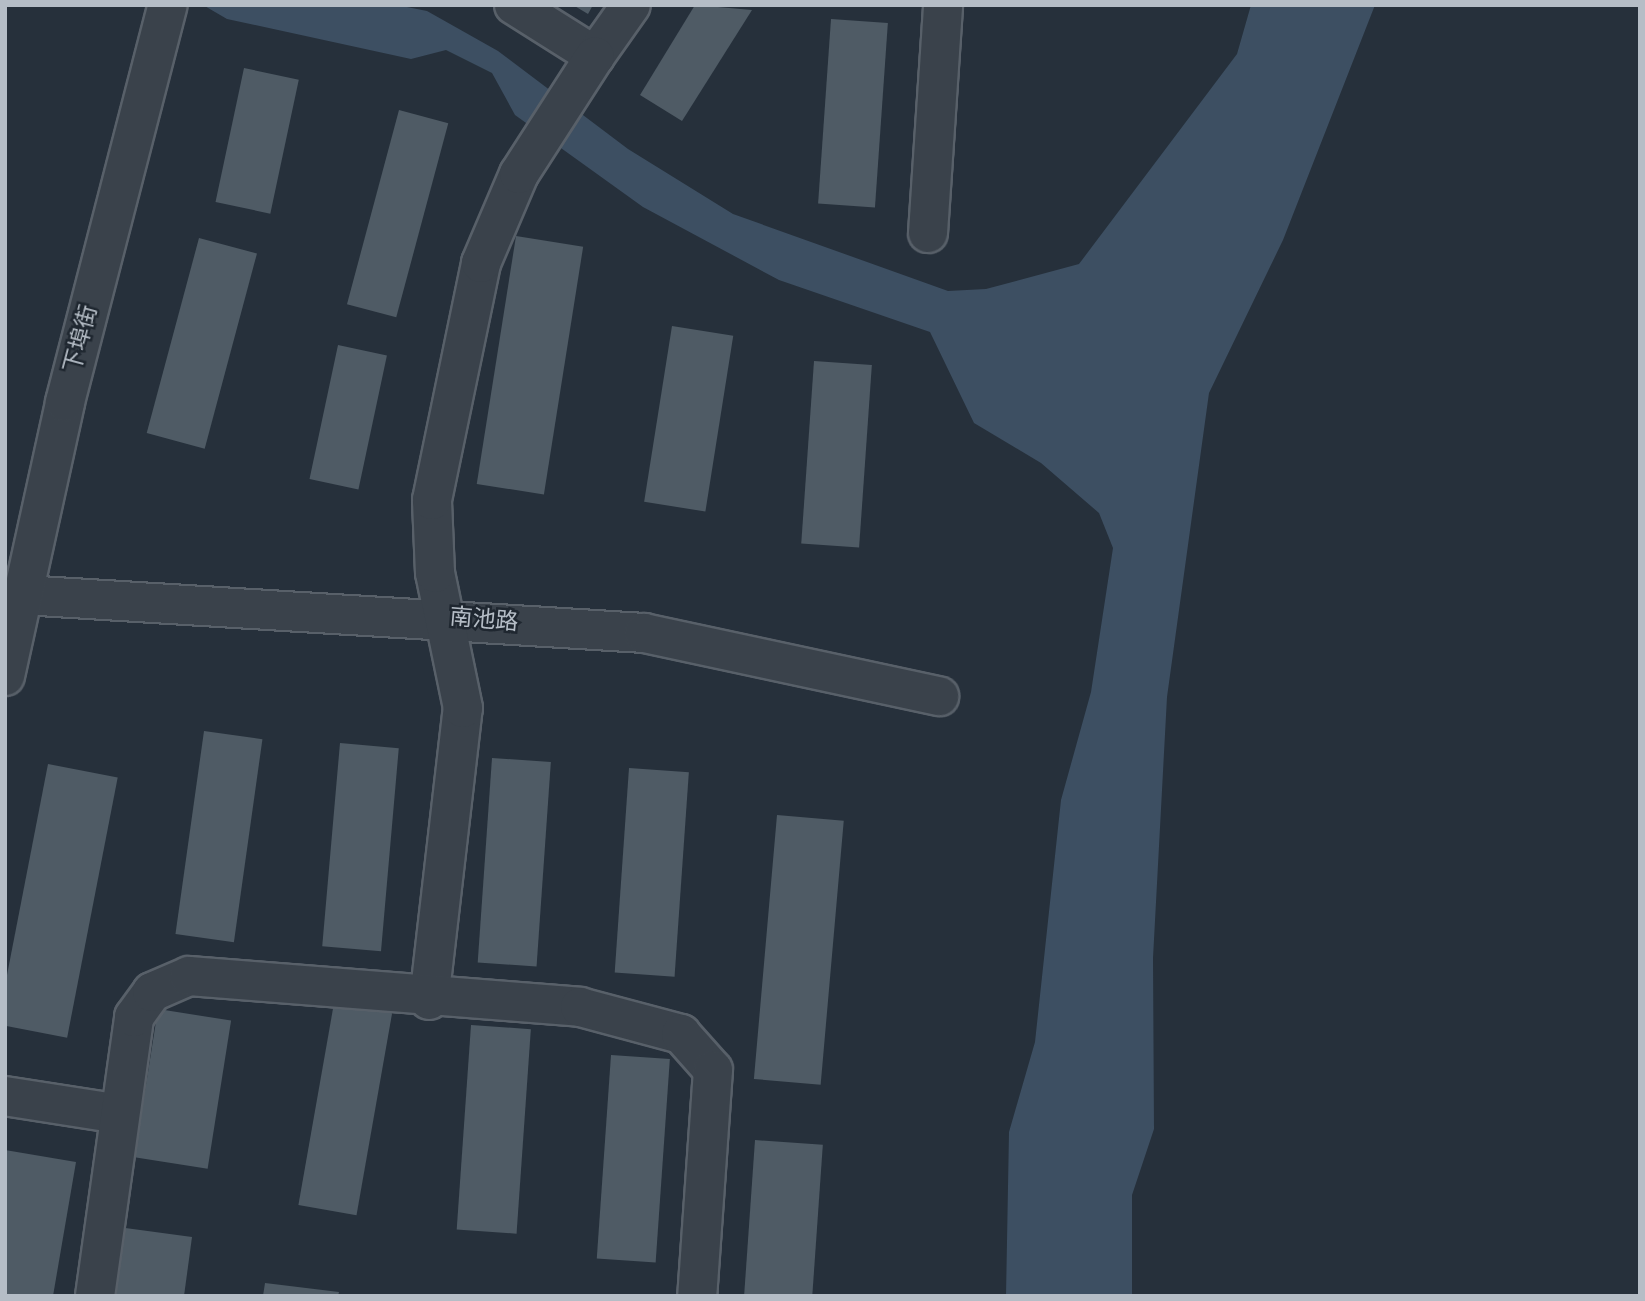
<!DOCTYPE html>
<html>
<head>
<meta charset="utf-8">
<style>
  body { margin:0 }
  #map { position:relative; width:1645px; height:1301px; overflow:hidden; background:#26303b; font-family:Karla,"Noto Sans SC",sans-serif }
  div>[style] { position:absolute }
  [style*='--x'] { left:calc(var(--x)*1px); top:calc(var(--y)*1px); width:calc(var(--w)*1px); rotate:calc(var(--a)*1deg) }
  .water>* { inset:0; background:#3d4f62 }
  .building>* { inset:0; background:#4f5b65; transform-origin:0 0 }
  .roads { filter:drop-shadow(2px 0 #586069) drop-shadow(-2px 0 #586069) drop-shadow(0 2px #586069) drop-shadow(0 -2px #586069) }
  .minor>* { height:38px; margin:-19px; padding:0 19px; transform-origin:19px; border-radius:19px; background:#3a424b }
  span { translate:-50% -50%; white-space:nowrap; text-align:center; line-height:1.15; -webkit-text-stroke:5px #1f2730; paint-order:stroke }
  .street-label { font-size:23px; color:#b5bdc6 }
  .frame { position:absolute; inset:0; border:7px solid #b5bdc6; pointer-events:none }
</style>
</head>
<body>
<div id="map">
  <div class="water">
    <div style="clip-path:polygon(203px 5px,397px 5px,427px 11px,498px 51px,628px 149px,733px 214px,948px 291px,986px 289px,1079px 264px,1237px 54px,1251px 5px,1375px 5px,1283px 240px,1209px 393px,1167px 697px,1153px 958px,1154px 1129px,1132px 1195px,1132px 1296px,1006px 1296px,1009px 1132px,1035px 1042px,1061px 800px,1091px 692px,1113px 548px,1099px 513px,1041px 463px,974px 423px,930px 332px,779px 280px,643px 207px,515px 115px,492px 73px,446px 50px,411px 59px,227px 19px)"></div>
  </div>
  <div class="building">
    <div style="clip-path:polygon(573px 5px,593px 5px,588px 14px)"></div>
    <div style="clip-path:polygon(695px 5px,752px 10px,682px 121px,640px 95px)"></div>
    <div style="left:831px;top:19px;width:57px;height:185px;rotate:4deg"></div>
    <div style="left:244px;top:68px;width:56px;height:137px;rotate:12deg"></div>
    <div style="left:399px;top:110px;width:51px;height:201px;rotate:15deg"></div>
    <div style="left:516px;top:236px;width:68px;height:251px;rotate:9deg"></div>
    <div style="left:199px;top:238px;width:60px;height:202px;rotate:15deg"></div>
    <div style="left:672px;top:326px;width:62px;height:178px;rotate:9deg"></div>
    <div style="left:338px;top:345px;width:50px;height:137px;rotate:12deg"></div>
    <div style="left:814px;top:361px;width:58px;height:183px;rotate:4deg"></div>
    <div style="left:204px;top:731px;width:59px;height:205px;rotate:8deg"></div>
    <div style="left:340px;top:743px;width:59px;height:204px;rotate:5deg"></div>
    <div style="left:492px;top:758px;width:59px;height:205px;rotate:4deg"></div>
    <div style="left:48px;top:764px;width:71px;height:265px;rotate:11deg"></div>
    <div style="left:629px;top:768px;width:60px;height:205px;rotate:4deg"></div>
    <div style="left:777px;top:815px;width:67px;height:265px;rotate:5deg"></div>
    <div style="left:334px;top:1003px;width:59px;height:205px;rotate:10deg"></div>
    <div style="left:158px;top:1009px;width:74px;height:150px;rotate:9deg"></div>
    <div style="left:471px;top:1025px;width:60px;height:205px;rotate:4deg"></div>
    <div style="left:611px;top:1055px;width:59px;height:204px;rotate:4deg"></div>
    <div style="left:755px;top:1140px;width:68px;height:156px;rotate:4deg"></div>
    <div style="clip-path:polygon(5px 1150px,76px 1162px,53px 1296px,5px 1296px)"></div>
    <div style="clip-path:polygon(118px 1227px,192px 1237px,184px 1296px,109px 1296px)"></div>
    <div style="clip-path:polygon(265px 1283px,339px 1292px,338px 1296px,263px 1296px)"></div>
  </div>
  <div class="roads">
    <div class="minor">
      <div style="--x:514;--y:5;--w:96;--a:32.2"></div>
      <div style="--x:595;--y:56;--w:62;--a:-54.8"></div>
      <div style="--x:928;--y:233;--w:228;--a:-86.2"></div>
      <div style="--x:23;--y:595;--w:622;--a:3.5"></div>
      <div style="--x:644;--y:633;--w:302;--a:12.1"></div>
      <div style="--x:5;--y:676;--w:280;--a:-77.6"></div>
      <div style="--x:65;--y:402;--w:410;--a:-75.5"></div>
      <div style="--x:429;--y:1000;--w:294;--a:-83.4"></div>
      <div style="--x:463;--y:708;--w:138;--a:-101.7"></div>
      <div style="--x:435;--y:573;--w:73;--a:-92.4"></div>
      <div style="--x:432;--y:500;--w:242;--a:-78.3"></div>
      <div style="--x:481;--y:263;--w:97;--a:-66.9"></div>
      <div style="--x:519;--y:174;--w:140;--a:-57.2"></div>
      <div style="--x:5;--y:1096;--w:116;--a:8.9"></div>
      <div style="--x:95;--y:1296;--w:282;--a:-82"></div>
      <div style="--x:134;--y:1017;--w:31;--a:-54"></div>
      <div style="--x:152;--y:992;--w:40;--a:-23.4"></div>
      <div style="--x:189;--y:976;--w:392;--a:4.5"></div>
      <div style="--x:580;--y:1007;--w:105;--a:15"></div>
      <div style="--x:681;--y:1034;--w:48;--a:48.4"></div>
      <div style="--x:713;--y:1070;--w:227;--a:94"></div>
    </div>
  </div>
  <div class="street-label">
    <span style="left:81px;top:339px;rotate:-75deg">下埠街</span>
    <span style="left:484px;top:620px;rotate:5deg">南池路</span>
  </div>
  <div class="frame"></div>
</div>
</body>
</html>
